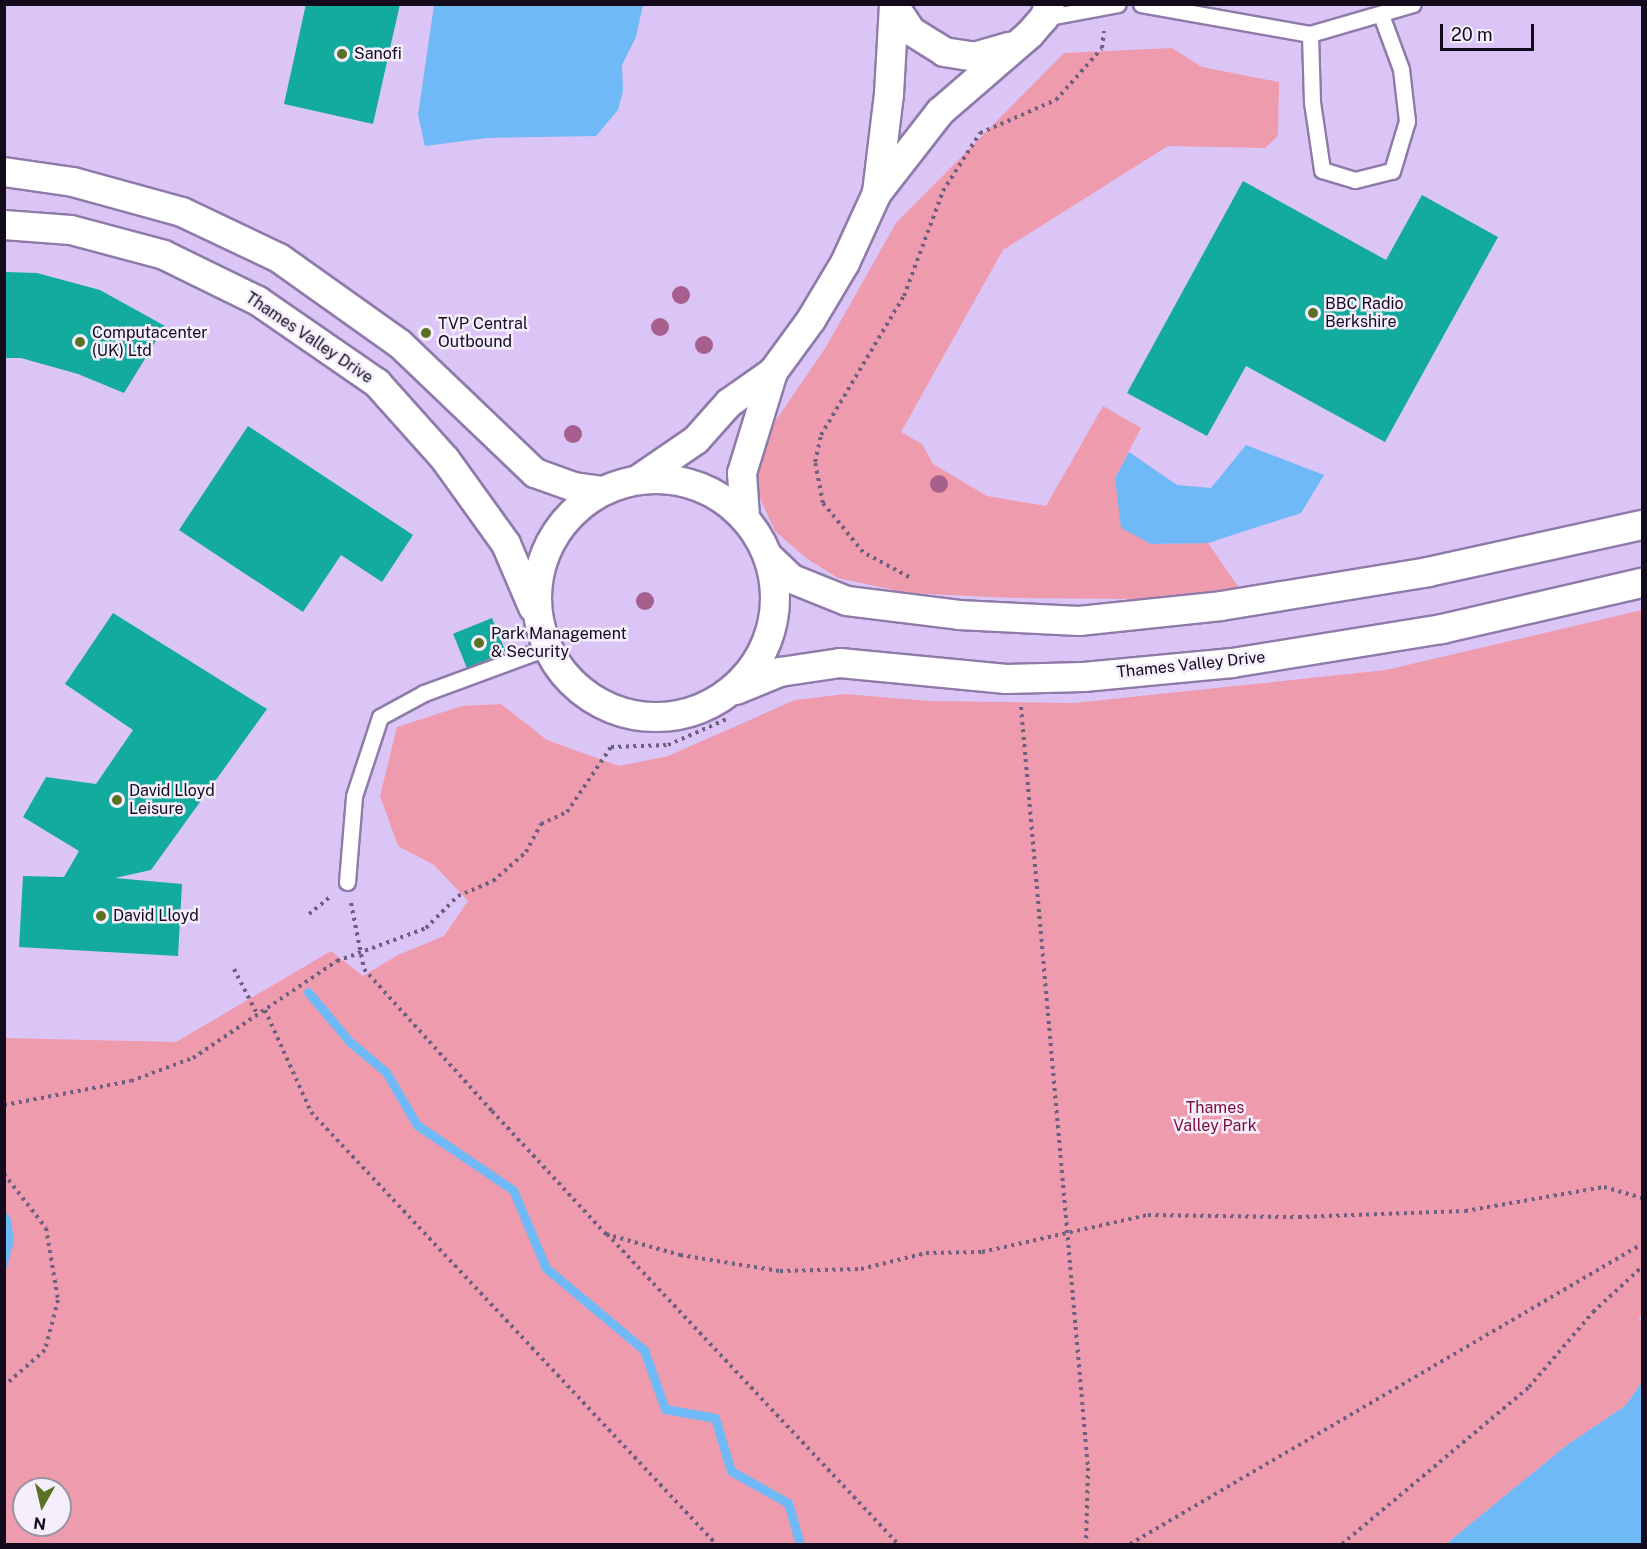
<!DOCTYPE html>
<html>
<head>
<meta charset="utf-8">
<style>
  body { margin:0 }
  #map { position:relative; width:1647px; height:1549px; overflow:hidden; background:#dbc5f7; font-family:"Public Sans",sans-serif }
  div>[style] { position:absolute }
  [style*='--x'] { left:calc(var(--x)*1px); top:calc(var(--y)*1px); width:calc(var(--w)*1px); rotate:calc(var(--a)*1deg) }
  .green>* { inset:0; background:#ef9bae }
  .water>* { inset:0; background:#6fbaf6 }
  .stream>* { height:9px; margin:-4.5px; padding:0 4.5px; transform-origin:4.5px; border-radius:4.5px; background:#6fbaf6 }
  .building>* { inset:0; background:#12ab9d; transform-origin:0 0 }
  .path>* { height:4px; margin-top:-2px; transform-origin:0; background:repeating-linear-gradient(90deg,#6d5f7f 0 3px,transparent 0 7.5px) }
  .roads { filter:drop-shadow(2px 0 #8f7ba9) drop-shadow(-2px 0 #8f7ba9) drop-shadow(0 2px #8f7ba9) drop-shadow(0 -2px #8f7ba9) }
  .service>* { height:15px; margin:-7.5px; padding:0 7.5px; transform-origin:7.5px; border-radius:7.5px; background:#fff }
  .minor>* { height:28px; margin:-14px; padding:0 14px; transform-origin:14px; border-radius:14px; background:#fff }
  .minor>.ring { margin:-14px; padding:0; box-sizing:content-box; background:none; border:28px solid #fff; border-radius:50% }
  .trees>* { width:18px; height:18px; margin:-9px; border-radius:50%; background:#a75f8e }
  .dots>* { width:16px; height:16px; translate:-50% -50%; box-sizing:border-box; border:3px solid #f4eefd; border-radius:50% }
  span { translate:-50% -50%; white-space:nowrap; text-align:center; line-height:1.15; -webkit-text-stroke:5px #f4eefd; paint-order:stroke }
  .poi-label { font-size:16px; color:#130b1c }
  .left { translate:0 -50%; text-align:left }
  .street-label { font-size:16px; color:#130b1c }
  .park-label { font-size:16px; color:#7c0c39 }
  .frame { position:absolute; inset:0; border:6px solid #130b1c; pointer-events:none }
  .north { position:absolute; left:12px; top:1477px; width:60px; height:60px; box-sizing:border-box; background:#f4eefd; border:2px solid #9a93a3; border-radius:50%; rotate:188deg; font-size:16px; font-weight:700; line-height:24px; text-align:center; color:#130b1c }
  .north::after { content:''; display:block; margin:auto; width:21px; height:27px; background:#5a7123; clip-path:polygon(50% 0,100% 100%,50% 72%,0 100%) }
  .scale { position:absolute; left:1440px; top:24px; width:94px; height:27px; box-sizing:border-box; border:3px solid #130b1c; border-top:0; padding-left:8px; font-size:18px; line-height:21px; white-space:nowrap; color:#130b1c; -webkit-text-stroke:4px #f4eefd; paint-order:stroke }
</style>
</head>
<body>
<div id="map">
  <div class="green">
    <div style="clip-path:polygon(1172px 48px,1202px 67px,1279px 82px,1278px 136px,1265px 148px,1168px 146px,1003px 250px,901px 432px,922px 444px,933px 464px,987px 496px,1046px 506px,1103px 406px,1141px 428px,1115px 478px,1151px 544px,1208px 543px,1239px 588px,1137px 599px,1014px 598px,908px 593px,838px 578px,806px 558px,775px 531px,751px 479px,759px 445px,826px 347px,896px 223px,1064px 53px)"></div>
    <div style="clip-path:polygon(evenodd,1642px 610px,1642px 1314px,1639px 1318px,1642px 1323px,1642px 1382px,1625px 1406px,1567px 1445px,1446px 1544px,5px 1544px,5px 1038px,176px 1042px,331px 951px,363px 976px,398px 955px,444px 936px,468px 901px,434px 865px,398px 846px,380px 796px,397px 727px,462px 706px,501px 704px,547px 740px,619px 766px,668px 756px,795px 700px,845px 694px,929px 701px,1074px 703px,1245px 685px,1386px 670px,1642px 610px,24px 1489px,60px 1489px,60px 1525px,24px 1525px,24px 1489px)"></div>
  </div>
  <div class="water">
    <div style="clip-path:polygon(434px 5px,643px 5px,636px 37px,622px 65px,623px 91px,618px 110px,596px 136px,487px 138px,425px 146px,418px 115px)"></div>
    <div style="clip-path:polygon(1246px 445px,1324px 475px,1301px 513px,1208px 543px,1151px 544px,1121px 528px,1115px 478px,1129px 452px,1177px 485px,1211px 488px)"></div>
    <div style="clip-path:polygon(5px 1211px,11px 1219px,14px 1242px,5px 1273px)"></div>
    <div style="clip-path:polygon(1642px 1382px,1642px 1544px,1446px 1544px,1567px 1445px,1625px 1406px)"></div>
  </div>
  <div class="stream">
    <div style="--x:308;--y:992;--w:65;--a:50"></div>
    <div style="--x:350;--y:1042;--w:47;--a:39.8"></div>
    <div style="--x:386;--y:1072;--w:61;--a:59.7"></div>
    <div style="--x:417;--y:1125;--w:116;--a:34.1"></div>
    <div style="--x:513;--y:1190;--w:85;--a:67.1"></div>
    <div style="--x:546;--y:1268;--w:128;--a:39.9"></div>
    <div style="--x:644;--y:1350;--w:63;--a:70.4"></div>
    <div style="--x:665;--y:1409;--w:51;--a:10.2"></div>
    <div style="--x:715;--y:1418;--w:55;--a:73.2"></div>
    <div style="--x:731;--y:1471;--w:65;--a:29.3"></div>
    <div style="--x:788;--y:1503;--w:43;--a:73.7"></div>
  </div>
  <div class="building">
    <div style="clip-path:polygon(306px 4px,400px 4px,373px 124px,284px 104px)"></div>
    <div style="clip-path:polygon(1243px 181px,1386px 260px,1422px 195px,1498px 237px,1385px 442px,1246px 366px,1207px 436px,1127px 393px)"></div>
    <div style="clip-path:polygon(5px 272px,37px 273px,100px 290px,165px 326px,124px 393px,78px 374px,21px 358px,5px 358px)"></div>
    <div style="clip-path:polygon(248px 426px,413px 535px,382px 582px,341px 555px,303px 612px,179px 530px)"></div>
    <div style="clip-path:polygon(113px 613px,267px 709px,151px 870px,115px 878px,182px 884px,178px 956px,19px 947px,23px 876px,64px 877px,79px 851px,23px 817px,46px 777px,96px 784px,133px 730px,65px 684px)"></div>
    <div style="left:492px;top:618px;width:37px;height:42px;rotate:68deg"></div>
  </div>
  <div class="path">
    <div style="--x:909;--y:577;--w:52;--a:-151.5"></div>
    <div style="--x:863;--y:552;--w:63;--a:-129.2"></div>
    <div style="--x:823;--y:503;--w:42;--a:-101"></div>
    <div style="--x:815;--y:462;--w:28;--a:-77"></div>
    <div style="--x:821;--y:435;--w:162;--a:-59.2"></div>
    <div style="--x:904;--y:296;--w:112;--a:-69.6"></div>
    <div style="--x:943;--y:191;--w:69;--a:-57.5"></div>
    <div style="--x:980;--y:133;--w:83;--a:-23.5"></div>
    <div style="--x:1056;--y:100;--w:69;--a:-48.5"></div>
    <div style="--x:1102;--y:48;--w:17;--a:-83"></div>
    <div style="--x:1021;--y:707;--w:764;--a:84.97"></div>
    <div style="--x:1088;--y:1468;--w:76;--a:91.5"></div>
    <div style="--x:351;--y:903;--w:67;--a:78.9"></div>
    <div style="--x:364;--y:969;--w:191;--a:48"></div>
    <div style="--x:492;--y:1111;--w:168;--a:47.2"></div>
    <div style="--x:606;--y:1234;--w:77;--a:15.8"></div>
    <div style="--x:680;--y:1255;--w:101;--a:9.1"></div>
    <div style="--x:780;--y:1271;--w:81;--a:-1.4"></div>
    <div style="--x:861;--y:1269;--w:67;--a:-13.8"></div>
    <div style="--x:926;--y:1253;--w:56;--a:-1"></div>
    <div style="--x:982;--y:1252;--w:170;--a:-12.6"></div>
    <div style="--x:1148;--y:1215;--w:151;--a:0.8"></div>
    <div style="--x:1299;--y:1217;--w:166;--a:-2.1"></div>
    <div style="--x:1465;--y:1211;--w:141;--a:-9.8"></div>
    <div style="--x:1604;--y:1187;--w:40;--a:16"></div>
    <div style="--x:309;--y:914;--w:27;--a:-39"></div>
    <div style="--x:234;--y:969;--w:51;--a:62.9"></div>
    <div style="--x:265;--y:1010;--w:112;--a:65.7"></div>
    <div style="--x:311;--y:1112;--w:592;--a:46.85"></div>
    <div style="--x:4;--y:1105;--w:129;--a:-10.7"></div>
    <div style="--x:131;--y:1081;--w:66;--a:-20.4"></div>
    <div style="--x:193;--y:1058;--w:174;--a:-34"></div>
    <div style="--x:337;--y:961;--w:95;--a:-20.3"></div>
    <div style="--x:426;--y:928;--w:45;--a:-45"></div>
    <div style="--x:458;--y:896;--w:38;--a:-23"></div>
    <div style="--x:493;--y:881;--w:44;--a:-41.3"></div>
    <div style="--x:526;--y:852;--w:32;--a:-62"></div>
    <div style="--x:541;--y:824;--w:29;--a:-25"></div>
    <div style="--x:567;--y:812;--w:78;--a:-55.9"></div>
    <div style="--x:611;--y:747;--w:57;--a:-2"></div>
    <div style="--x:668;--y:745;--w:64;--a:-23.8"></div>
    <div style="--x:4;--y:1174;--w:68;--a:52.1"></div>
    <div style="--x:46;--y:1228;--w:73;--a:80.5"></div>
    <div style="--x:58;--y:1300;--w:52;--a:104.6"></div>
    <div style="--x:45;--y:1350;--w:55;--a:138.7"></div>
    <div style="--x:607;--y:1234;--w:425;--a:46.8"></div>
    <div style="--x:1130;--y:1544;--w:593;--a:-30.37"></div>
    <div style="--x:1342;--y:1544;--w:244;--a:-40"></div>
    <div style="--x:1529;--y:1387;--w:99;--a:-49.5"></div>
    <div style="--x:1593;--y:1312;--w:67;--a:-42.6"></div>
  </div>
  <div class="roads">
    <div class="service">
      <div style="--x:1141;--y:4;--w:172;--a:10.1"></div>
      <div style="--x:1310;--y:34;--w:107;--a:-16.2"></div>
      <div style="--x:1044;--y:18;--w:75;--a:-10.7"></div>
      <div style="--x:1310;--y:34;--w:68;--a:88.3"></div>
      <div style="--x:1312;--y:102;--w:69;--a:81.6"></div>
      <div style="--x:1322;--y:170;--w:34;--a:17"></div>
      <div style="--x:1355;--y:180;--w:38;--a:-14"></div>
      <div style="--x:1392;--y:171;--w:52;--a:-73.3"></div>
      <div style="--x:1407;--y:121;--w:52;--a:-96.6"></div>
      <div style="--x:1401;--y:69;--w:58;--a:-110.3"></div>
      <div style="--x:347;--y:882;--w:86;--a:-85.3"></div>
      <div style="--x:354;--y:796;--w:83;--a:-71.8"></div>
      <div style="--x:380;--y:717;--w:50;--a:-28.6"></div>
      <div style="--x:424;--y:693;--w:133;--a:-20.2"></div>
    </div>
    <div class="minor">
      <div style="--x:895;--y:7;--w:29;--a:56"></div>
      <div style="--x:911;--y:31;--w:39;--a:32"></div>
      <div style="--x:944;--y:52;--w:30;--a:9"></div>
      <div style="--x:974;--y:57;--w:37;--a:-16"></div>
      <div style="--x:4;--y:172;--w:70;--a:8.2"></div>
      <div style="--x:73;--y:182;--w:113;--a:15.4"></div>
      <div style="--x:182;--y:212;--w:107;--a:25.4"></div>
      <div style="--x:279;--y:258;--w:148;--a:35.4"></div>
      <div style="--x:400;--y:344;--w:187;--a:43.7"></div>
      <div style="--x:535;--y:473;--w:41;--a:19.7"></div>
      <div style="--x:574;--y:487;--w:28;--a:8"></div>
      <div style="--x:877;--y:193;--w:100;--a:-83.1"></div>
      <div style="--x:889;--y:94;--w:90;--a:-86.8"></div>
      <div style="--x:4;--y:225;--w:67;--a:4.3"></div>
      <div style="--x:71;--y:230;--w:96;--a:15"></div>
      <div style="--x:164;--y:255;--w:105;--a:26.1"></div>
      <div style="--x:258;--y:301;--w:145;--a:34.6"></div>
      <div style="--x:377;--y:383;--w:102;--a:48.2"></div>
      <div style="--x:445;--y:459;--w:105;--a:54.3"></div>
      <div style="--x:506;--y:544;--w:69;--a:66.8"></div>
      <div class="ring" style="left:537px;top:479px;width:210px;height:210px"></div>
      <div style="--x:639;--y:479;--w:69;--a:-34.4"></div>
      <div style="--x:696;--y:440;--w:50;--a:-48.3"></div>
      <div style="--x:729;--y:403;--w:54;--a:-35.2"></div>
      <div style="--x:745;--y:517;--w:44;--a:-93.9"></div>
      <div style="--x:742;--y:473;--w:106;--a:-72.9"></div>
      <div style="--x:773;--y:372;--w:64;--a:-53.8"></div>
      <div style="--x:811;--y:320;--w:66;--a:-59.2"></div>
      <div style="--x:845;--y:263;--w:77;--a:-65.4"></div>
      <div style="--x:877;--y:193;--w:103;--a:-52.1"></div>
      <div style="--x:940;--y:112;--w:119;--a:-40.9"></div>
      <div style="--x:1030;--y:34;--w:21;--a:-49"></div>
      <div style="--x:1044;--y:18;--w:15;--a:-67"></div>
      <div style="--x:770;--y:558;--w:30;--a:44"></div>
      <div style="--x:792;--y:579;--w:59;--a:21.8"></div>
      <div style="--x:847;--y:601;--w:113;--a:7.1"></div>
      <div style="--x:959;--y:615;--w:120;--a:2.9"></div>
      <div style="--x:1079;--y:621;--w:143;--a:-6"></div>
      <div style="--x:1221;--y:606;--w:210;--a:-9.3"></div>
      <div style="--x:1428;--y:572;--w:219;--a:-12.4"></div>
      <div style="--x:736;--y:690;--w:48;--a:-22.2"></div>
      <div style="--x:780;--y:672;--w:61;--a:-8.5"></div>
      <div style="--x:840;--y:663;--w:167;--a:5.5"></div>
      <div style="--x:1006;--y:679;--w:78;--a:-1.5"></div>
      <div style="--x:1084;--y:677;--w:149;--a:-5.4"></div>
      <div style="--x:1232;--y:663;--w:213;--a:-9.2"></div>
      <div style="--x:1442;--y:629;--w:205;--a:-13"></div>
    </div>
  </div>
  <div class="trees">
    <div style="left:681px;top:295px"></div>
    <div style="left:660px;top:327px"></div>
    <div style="left:704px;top:345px"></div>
    <div style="left:573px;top:434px"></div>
    <div style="left:939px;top:484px"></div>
    <div style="left:645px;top:601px"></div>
  </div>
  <div class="dots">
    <div style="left:342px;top:54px;background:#5a7123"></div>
    <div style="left:1313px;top:313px;background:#5a7123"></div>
    <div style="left:426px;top:333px;background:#5a7123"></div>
    <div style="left:80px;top:342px;background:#5a7123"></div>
    <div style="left:479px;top:643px;background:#5a7123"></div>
    <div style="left:117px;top:800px;background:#5a7123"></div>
    <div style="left:101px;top:916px;background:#5a7123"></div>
  </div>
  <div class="poi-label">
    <span class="left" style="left:354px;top:54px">Sanofi</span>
    <span class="left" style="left:1325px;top:313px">BBC Radio<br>Berkshire</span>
    <span class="left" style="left:438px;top:333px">TVP Central<br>Outbound</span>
    <span class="left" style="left:92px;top:342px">Computacenter<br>(UK) Ltd</span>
    <span class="left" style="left:491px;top:643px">Park Management<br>&amp; Security</span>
    <span class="left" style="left:129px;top:800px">David Lloyd<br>Leisure</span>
    <span class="left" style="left:113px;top:916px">David Lloyd</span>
  </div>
  <div class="street-label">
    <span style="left:309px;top:338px;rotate:34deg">Thames Valley Drive</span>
    <span style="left:1191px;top:665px;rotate:-6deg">Thames Valley Drive</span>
  </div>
  <div class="park-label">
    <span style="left:1215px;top:1117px">Thames<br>Valley Park</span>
  </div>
  <div class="frame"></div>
  <div class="north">N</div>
  <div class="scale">20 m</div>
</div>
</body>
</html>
